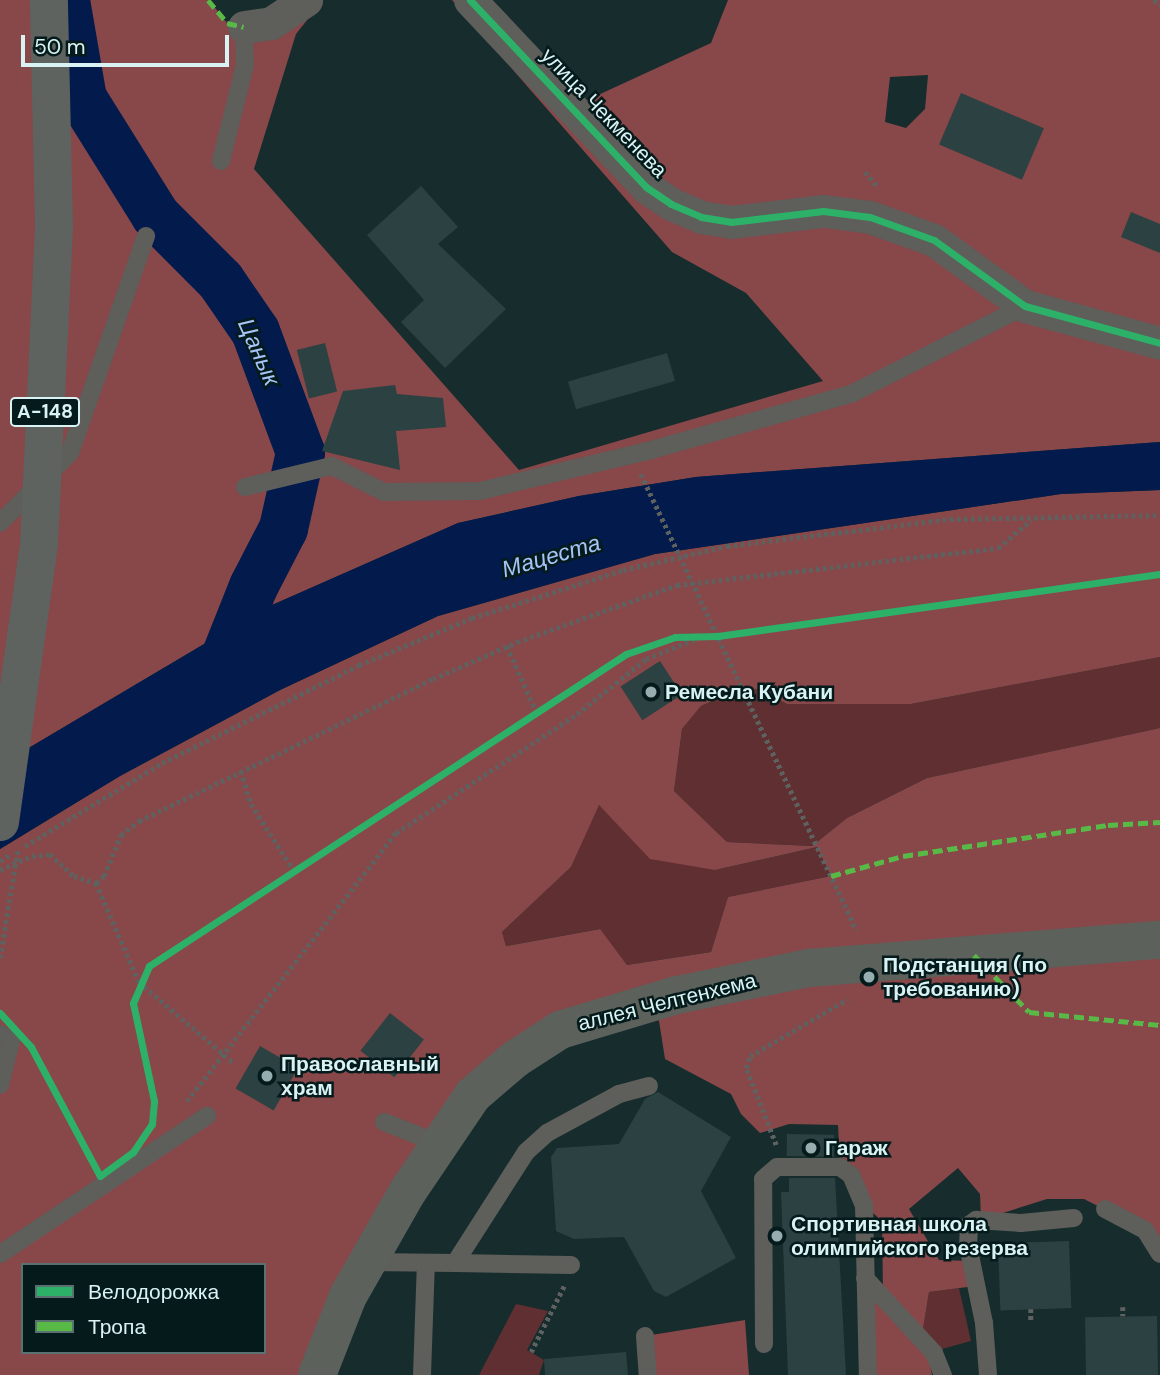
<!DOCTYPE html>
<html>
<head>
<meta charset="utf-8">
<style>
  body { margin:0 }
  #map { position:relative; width:1160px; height:1375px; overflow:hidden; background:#162c2d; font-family:"DM Sans",sans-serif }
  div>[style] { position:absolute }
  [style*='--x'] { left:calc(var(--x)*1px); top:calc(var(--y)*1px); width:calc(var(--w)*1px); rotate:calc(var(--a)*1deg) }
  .green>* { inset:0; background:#602f31 }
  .forest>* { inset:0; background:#884749 }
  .water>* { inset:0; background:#021b4c }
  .river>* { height:49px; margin:-24.5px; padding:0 24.5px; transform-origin:24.5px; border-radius:24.5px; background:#021b4c }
  .building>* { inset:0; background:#2b4142; transform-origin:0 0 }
  .path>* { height:4.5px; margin-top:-2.25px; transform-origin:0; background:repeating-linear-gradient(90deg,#5d6260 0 3.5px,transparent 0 7px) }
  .lane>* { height:18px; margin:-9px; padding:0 9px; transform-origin:9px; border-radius:9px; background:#5e5e5a }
  .street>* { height:33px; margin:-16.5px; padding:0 16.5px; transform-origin:16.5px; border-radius:16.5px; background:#5e5e5a }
  .secondary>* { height:38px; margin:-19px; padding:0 19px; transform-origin:19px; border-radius:19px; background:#5d615c }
  .highway>* { height:38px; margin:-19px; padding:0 19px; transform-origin:19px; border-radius:19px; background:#5e635f }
  .quiet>* { height:5px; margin-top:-2.5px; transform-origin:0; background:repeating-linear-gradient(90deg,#58b947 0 10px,transparent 0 15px) }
  .cycleway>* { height:7px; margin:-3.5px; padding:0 3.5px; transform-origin:3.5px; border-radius:3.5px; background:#2db169 }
  .dots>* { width:19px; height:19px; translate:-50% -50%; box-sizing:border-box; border:4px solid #051a1b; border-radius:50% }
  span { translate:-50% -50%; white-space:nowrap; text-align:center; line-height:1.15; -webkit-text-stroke:5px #051a1b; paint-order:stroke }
  .shield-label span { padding:2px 5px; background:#051a1b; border:2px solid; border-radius:5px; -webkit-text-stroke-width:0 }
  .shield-label { font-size:19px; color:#d9f3f4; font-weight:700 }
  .street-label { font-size:21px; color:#d9f3f4 }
  .poi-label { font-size:21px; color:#d9f3f4; font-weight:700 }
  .left { translate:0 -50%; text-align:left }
  .water-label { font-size:23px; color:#a5c5f8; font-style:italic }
  .legend { position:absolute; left:21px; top:1263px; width:245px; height:91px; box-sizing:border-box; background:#051a1b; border:2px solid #5a7172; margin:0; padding:9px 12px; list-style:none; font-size:21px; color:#d9f3f4 }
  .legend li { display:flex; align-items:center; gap:14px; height:35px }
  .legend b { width:35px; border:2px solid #5a7172 }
  .scale { position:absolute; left:21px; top:35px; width:208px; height:32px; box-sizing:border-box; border:4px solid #d9f3f4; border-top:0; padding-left:9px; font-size:21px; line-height:24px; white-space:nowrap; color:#d9f3f4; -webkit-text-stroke:5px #051a1b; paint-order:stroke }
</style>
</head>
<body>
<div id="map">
  <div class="green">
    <div style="clip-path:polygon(1160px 657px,1160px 728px,927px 778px,847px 818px,812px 846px,727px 842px,674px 791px,682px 729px,701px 706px,730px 693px,759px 689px,787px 704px,911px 704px)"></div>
    <div style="clip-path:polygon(598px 805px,715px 870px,817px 847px,831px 876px,728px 897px,711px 952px,627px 965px,599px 929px,506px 946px,502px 932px,571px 867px)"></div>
    <div style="clip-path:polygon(959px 1288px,971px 1341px,942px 1349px,923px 1329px,929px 1292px)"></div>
    <div style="clip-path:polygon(516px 1304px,548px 1311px,527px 1350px,544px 1360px,539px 1375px,479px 1375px)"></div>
  </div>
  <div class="forest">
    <div style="clip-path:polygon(evenodd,0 0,209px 0,227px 23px,257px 28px,305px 0,323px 0,296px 34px,254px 169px,519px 470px,823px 381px,746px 293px,672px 252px,452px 0,470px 0,572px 107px,711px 43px,728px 0,1160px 0,1160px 442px,696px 477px,579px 496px,458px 523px,263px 609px,0 765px,0 0,928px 75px,925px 109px,906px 128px,885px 122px,890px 77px,928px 75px)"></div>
    <div style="clip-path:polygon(evenodd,1160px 490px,1160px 657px,911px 704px,787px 704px,759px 689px,730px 693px,701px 706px,682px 729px,674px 791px,727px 842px,812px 846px,847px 818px,927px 778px,1160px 728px,1160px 1254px,1145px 1230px,1084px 1199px,1047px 1199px,981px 1220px,980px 1194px,958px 1168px,909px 1209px,939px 1260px,971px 1261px,975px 1286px,929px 1292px,923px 1329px,932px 1375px,867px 1375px,865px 1278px,883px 1295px,882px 1221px,864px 1205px,840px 1167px,838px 1125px,789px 1124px,760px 1133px,741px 1114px,731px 1094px,665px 1059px,656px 1002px,473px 1095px,317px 1375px,0 1375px,0 849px,120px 776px,280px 690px,438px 616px,655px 554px,1061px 494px,1160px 490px,599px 805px,650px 859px,715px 870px,817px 847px,831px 876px,728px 897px,711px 952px,627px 965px,600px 929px,506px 946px,502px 932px,571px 867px,599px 805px,1160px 490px,23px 1265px,264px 1265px,264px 1352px,23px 1352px,23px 1265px)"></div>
    <div style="clip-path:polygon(745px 1320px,749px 1375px,648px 1375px,645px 1336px)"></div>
  </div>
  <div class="water">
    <div style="clip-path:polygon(1160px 442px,1160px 490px,1061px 494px,655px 554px,438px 616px,280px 690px,120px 776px,0 849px,0 765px,263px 609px,458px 523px,579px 496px,696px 477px)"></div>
  </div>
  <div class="river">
    <div style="--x:65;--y:0;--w:99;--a:80.2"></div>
    <div style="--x:82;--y:98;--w:138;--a:58"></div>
    <div style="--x:155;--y:215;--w:92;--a:45"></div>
    <div style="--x:220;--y:280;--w:62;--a:55.5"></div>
    <div style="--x:255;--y:331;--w:129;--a:69.6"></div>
    <div style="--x:300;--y:452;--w:78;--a:102.6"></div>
    <div style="--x:283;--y:528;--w:65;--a:117.3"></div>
    <div style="--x:253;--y:586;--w:105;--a:111.7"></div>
  </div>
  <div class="building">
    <div style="left:961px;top:93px;width:90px;height:56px;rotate:23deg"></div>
    <div style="clip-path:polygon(421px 186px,458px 227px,438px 244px,506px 309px,445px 368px,401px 322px,424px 300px,367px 235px)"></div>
    <div style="clip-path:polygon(1131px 212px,1160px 224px,1160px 253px,1121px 237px)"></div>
    <div style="left:325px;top:343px;width:50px;height:29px;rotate:76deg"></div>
    <div style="left:667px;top:353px;width:29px;height:103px;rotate:74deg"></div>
    <div style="clip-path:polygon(395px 385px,397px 394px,443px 398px,446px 427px,396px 431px,400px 470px,322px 451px,343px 391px)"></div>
    <div style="left:660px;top:661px;width:40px;height:47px;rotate:57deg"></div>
    <div style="left:390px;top:1013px;width:43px;height:48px;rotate:38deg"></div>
    <div style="left:260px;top:1046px;width:44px;height:49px;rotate:30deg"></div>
    <div style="clip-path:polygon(658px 1092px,731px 1137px,701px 1191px,736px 1258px,666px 1297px,654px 1291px,624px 1237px,574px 1239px,556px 1231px,551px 1157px,557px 1148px,619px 1144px,645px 1099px)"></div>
    <div style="left:787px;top:1134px;width:47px;height:22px;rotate:1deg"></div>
    <div style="clip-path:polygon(789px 1178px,835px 1178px,846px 1375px,788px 1375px,781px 1192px,789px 1192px)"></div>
    <div style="left:1069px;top:1241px;width:67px;height:71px;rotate:88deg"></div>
    <div style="left:1157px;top:1316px;width:59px;height:72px;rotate:89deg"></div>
    <div style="clip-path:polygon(626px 1352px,628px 1375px,545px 1375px,544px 1359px)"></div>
  </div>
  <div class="path">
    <div style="--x:1154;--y:0;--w:8;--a:40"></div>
    <div style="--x:865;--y:172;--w:20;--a:49"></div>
    <div style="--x:641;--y:474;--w:505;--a:64.7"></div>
    <div style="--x:507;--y:646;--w:77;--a:66.1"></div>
    <div style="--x:241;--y:771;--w:34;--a:73"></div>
    <div style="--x:251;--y:804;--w:80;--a:57.3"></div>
    <div style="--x:25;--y:846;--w:160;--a:-31.2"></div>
    <div style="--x:162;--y:763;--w:220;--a:-26.4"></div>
    <div style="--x:359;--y:665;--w:122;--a:-22.6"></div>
    <div style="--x:472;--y:618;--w:158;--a:-17.6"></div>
    <div style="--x:623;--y:570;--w:107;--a:-13"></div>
    <div style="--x:727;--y:546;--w:225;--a:-6.9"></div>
    <div style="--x:950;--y:519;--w:210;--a:-1.1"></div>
    <div style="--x:0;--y:861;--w:13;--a:-32"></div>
    <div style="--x:0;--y:870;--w:35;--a:-24"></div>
    <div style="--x:32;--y:856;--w:18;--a:-6"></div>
    <div style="--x:50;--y:854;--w:33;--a:43"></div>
    <div style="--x:74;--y:876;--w:23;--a:18"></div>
    <div style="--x:96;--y:883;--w:11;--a:-41"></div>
    <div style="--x:104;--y:876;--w:44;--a:-67.5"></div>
    <div style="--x:121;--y:835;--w:23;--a:-38"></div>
    <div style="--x:139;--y:821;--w:326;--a:-25.8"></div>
    <div style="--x:433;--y:679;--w:92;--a:-23.8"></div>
    <div style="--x:517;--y:642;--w:170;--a:-19.6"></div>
    <div style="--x:677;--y:585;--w:323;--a:-6.6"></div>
    <div style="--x:998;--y:548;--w:43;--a:-40.3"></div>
    <div style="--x:96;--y:883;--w:108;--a:66.5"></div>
    <div style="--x:139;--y:982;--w:125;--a:40.5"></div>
    <div style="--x:0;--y:958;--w:111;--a:-80.7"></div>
    <div style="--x:187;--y:1101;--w:340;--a:-52.1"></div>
    <div style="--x:396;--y:833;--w:217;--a:-33.3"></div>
    <div style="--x:577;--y:714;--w:88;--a:-38.6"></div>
    <div style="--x:646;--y:659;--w:61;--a:-22.3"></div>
    <div style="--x:776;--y:1145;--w:83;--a:-111.3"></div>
    <div style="--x:746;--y:1068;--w:13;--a:-72"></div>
    <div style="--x:750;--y:1056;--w:113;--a:-30.2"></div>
    <div style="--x:1123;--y:1307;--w:9;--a:90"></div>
    <div style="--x:1031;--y:1309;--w:12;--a:90"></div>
    <div style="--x:531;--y:1352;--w:74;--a:-63.4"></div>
  </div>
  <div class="lane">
    <div style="--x:221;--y:161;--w:99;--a:-76"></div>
    <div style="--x:245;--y:65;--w:38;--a:-92"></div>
    <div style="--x:245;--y:487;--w:89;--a:-13.6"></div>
    <div style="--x:332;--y:466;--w:58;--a:26.6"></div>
    <div style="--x:384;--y:492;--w:96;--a:-0.6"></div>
    <div style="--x:480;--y:491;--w:169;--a:-13.4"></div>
    <div style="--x:644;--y:452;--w:215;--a:-15.7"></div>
    <div style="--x:851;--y:394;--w:195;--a:-26.8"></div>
    <div style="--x:0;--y:523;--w:99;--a:-45"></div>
    <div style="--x:70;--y:453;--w:230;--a:-70.7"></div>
    <div style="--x:0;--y:1034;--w:13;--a:32"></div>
    <div style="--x:11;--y:1041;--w:45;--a:104"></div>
    <div style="--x:384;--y:1122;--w:60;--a:21.4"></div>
    <div style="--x:1105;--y:1209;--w:45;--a:27.7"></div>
    <div style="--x:1145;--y:1230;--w:28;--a:58"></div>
    <div style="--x:0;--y:1254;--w:249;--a:-33.7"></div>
    <div style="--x:368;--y:1262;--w:87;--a:0.7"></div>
    <div style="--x:455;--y:1263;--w:132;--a:-57.4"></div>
    <div style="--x:526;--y:1152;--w:28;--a:-42"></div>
    <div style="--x:547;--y:1133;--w:82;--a:-28.4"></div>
    <div style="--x:619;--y:1094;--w:31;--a:-15"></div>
    <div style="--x:455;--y:1263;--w:116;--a:1"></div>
    <div style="--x:865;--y:1278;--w:102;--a:47.4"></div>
    <div style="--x:934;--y:1353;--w:24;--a:68"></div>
    <div style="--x:645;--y:1336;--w:39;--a:86"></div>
    <div style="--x:764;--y:1344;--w:165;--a:-90.3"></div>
    <div style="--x:763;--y:1179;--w:18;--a:-41"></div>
    <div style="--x:777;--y:1167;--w:63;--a:0"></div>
    <div style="--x:840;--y:1167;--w:14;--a:36"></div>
    <div style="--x:851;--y:1175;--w:33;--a:67"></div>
    <div style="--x:864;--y:1205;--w:170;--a:88.7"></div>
    <div style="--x:422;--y:1375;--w:112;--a:-88"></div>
    <div style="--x:988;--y:1375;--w:52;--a:-94.4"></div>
    <div style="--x:984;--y:1323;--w:79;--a:-101.7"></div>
    <div style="--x:968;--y:1246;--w:21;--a:-87"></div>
    <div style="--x:969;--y:1225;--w:9;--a:-36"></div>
    <div style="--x:976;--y:1220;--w:45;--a:3.8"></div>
    <div style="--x:1021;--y:1223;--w:53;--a:-5.4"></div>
  </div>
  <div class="street">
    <div style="--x:470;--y:0;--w:257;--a:46.7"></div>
    <div style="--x:646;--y:187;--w:30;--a:34"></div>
    <div style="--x:671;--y:204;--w:33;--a:23"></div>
    <div style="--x:701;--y:217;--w:30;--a:9"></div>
    <div style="--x:731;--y:222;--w:93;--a:-6.8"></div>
    <div style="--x:823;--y:211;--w:47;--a:7.3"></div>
    <div style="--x:870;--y:217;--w:68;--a:19.8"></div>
    <div style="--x:934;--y:240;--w:112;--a:36"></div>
    <div style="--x:1025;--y:306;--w:140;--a:15.3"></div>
    <div style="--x:244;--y:27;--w:27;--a:-8"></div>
    <div style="--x:271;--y:23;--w:42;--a:-33.3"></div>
  </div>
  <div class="secondary">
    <div style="--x:317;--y:1375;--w:85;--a:-68.6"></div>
    <div style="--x:348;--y:1296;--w:121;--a:-60.3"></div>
    <div style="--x:408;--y:1191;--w:116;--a:-55.9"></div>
    <div style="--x:473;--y:1095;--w:55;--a:-40.6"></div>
    <div style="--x:515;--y:1059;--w:54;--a:-32.8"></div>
    <div style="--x:560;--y:1030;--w:122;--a:-16.7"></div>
    <div style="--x:677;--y:995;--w:135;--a:-11.6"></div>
    <div style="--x:809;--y:968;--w:352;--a:-4.6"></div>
  </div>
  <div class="highway">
    <div style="--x:0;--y:822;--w:280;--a:-82"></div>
    <div style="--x:39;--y:545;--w:319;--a:-87.3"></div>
    <div style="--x:54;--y:226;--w:226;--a:-91.3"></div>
  </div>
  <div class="quiet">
    <div style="--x:208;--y:0;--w:30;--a:50"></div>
    <div style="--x:227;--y:23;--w:17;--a:13"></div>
    <div style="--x:831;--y:876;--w:75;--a:-15.5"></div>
    <div style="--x:903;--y:856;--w:207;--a:-8.6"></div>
    <div style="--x:1108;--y:825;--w:52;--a:-3.3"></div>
    <div style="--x:974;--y:955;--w:79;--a:46"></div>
    <div style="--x:1029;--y:1012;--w:132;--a:5.7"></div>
  </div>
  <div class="cycleway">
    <div style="--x:470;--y:0;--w:257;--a:46.7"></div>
    <div style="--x:646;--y:187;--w:30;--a:34"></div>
    <div style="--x:671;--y:204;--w:33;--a:23"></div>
    <div style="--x:701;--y:217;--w:30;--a:9"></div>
    <div style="--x:731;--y:222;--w:93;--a:-6.8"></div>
    <div style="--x:823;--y:211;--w:47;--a:7.3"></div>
    <div style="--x:870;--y:217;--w:68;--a:19.8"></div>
    <div style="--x:934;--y:240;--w:112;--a:36"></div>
    <div style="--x:1025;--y:306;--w:140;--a:15.3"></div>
    <div style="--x:0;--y:1013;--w:46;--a:47.6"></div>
    <div style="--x:31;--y:1047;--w:146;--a:61.9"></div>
    <div style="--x:100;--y:1176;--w:41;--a:-36"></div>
    <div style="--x:133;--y:1152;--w:34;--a:-56"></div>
    <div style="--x:152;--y:1124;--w:23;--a:-85"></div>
    <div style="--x:154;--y:1101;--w:100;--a:-102.1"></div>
    <div style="--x:133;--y:1003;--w:40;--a:-66.6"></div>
    <div style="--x:149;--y:966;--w:570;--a:-33.19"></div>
    <div style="--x:626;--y:654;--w:52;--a:-19.1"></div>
    <div style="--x:675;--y:637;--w:43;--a:-1.3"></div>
    <div style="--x:718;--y:636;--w:446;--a:-8"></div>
  </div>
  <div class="dots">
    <div style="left:651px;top:692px;background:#95adae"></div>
    <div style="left:869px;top:977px;background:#95adae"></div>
    <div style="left:267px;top:1076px;background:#95adae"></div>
    <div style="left:811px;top:1148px;background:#95adae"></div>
    <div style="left:777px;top:1236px;background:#95adae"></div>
  </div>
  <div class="shield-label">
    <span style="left:45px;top:412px">А-148</span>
  </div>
  <div class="street-label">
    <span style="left:604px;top:113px;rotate:46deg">улица Чекменева</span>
    <span style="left:667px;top:1002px;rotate:-14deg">аллея Челтенхема</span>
  </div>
  <div class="poi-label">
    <span class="left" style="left:665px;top:692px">Ремесла Кубани</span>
    <span class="left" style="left:883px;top:977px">Подстанция (по<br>требованию)</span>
    <span class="left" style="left:281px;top:1076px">Православный<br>храм</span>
    <span class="left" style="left:825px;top:1148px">Гараж</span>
    <span class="left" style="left:791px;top:1236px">Спортивная школа<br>олимпийского резерва</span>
  </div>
  <div class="water-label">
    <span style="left:259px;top:352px;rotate:66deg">Цанык</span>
    <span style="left:551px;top:556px;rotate:-16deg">Мацеста</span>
  </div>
  <ul class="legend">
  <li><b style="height:9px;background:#2db169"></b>Велодорожка</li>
  <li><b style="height:9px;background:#58b947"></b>Тропа</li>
  </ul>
  <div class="scale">50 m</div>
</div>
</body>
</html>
